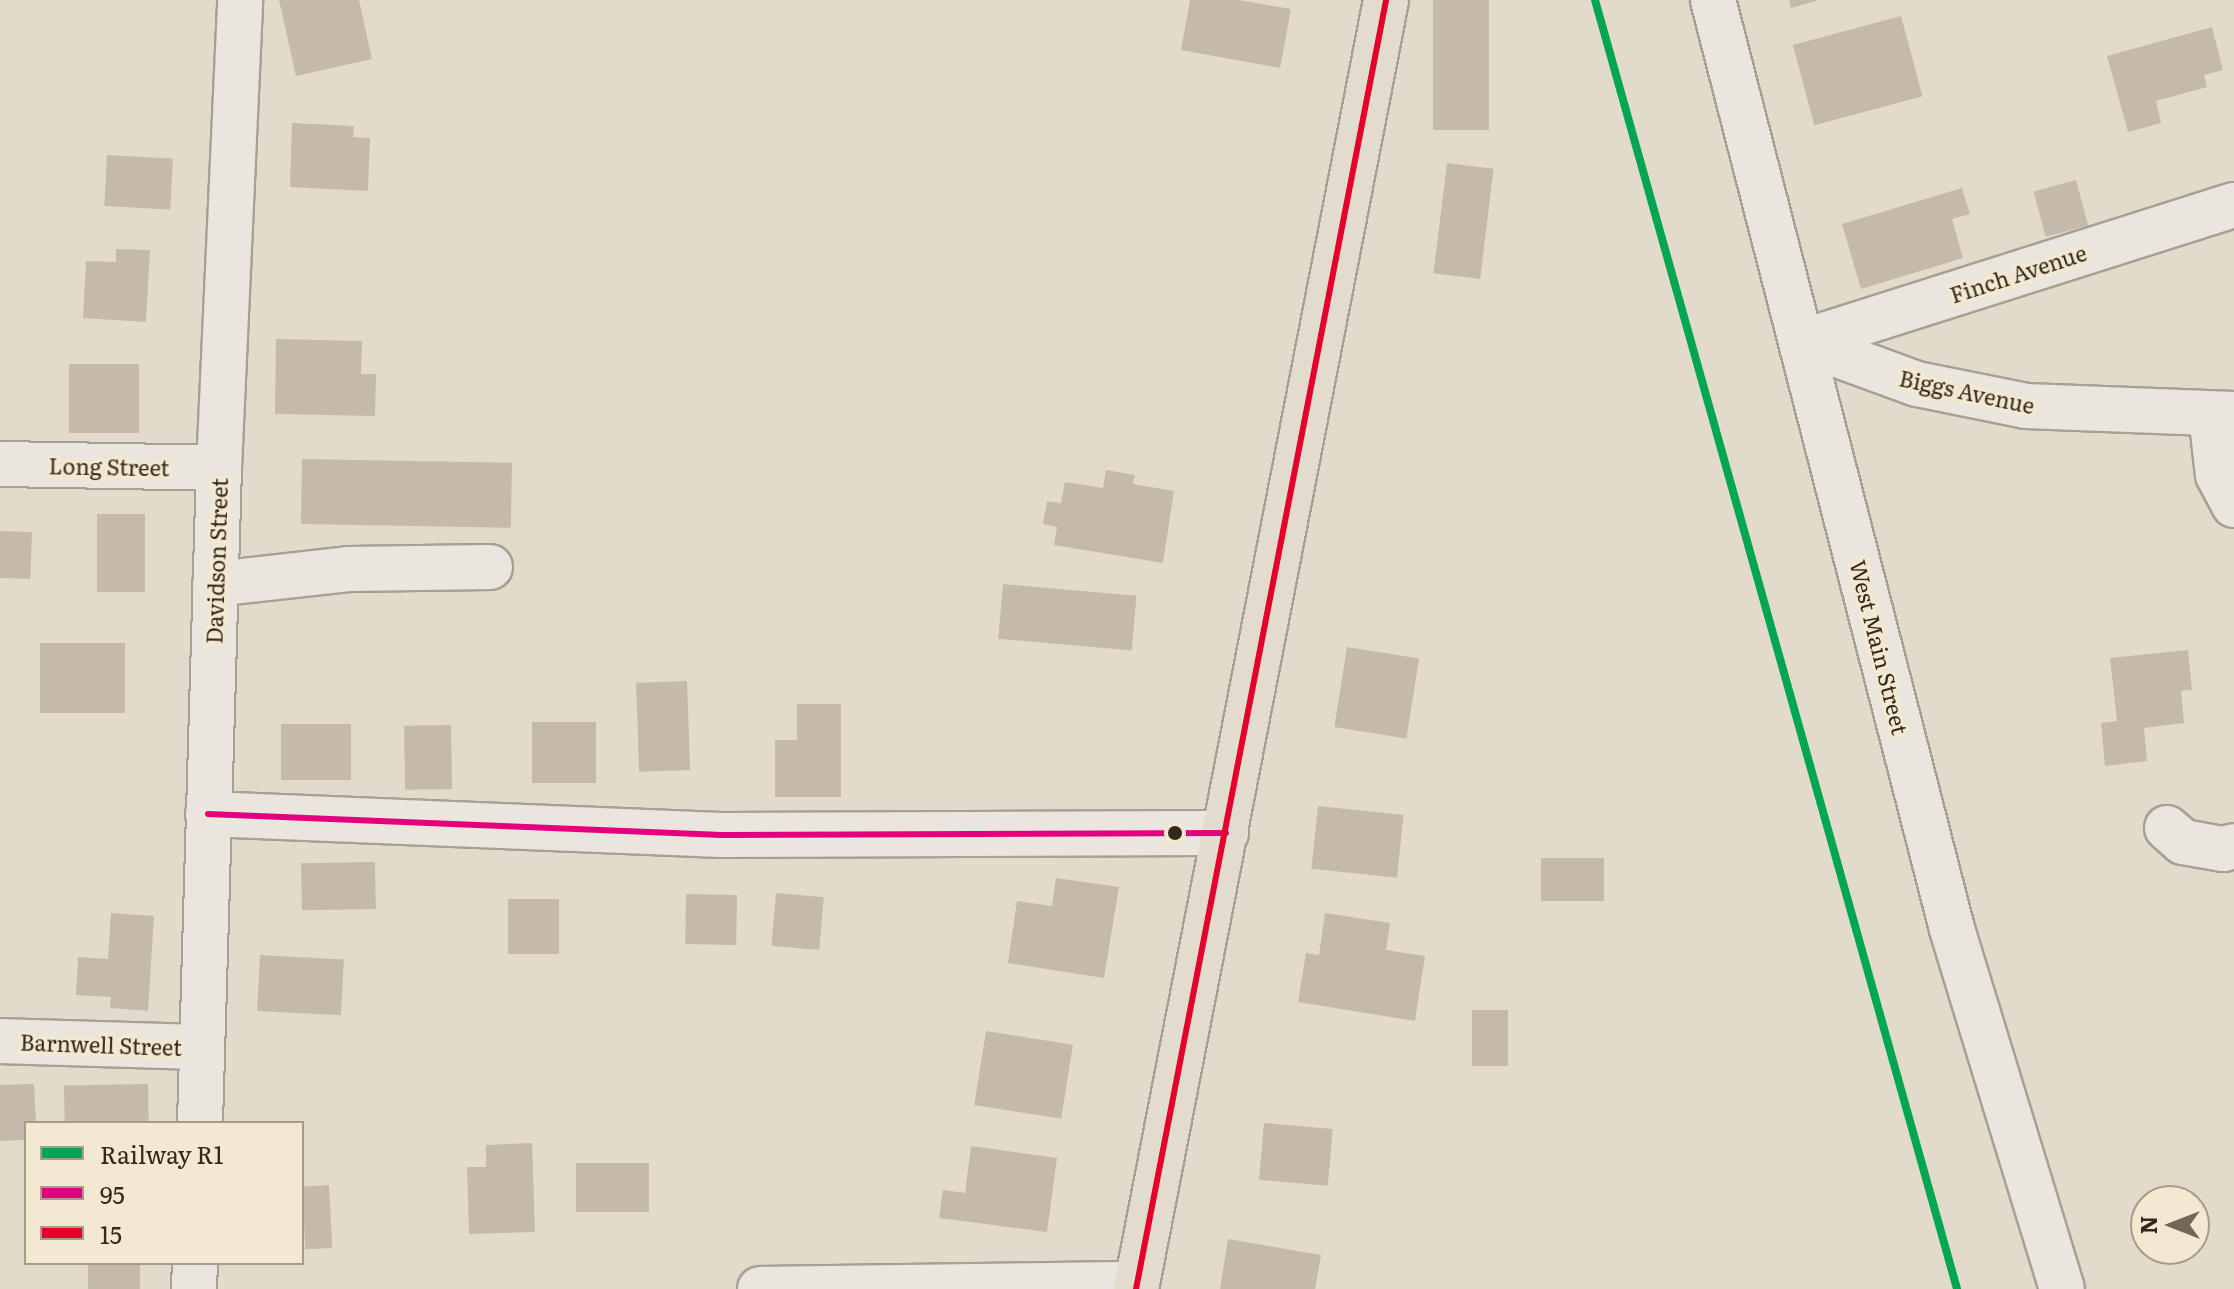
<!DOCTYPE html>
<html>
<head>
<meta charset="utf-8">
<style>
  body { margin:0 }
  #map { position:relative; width:2234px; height:1289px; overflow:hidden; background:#e2dbcb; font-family:Literata,serif }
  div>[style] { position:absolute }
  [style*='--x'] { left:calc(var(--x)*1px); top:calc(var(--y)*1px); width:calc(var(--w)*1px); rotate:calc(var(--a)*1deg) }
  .building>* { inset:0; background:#c5b9ac; transform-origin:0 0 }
  .roads { filter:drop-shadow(2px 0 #a7a095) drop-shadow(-2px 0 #a7a095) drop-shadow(0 2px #a7a095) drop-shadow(0 -2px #a7a095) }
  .minor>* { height:44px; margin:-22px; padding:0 22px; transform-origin:22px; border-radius:22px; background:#eae6dd }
  .major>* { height:44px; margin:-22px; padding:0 22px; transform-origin:22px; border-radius:22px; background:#e2dcce }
  .bus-1>* { height:6px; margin:-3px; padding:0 3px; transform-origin:3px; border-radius:3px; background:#e5007d }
  .bus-2>* { height:6px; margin:-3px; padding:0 3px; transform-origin:3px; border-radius:3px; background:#e4002b }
  .rail-1>* { height:8px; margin:-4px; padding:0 4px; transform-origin:4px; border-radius:4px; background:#00a651 }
  .dots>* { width:22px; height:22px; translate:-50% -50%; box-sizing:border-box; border:4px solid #f3e9d1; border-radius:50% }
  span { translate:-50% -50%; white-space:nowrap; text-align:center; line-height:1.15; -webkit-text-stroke:7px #f3e9d1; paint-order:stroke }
  .street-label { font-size:22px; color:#35291e }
  .legend { position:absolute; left:24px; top:1121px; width:280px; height:144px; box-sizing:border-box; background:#f3e9d1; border:2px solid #a79c89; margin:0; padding:10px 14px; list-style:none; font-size:24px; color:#35291e }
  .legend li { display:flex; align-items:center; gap:16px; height:40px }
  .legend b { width:40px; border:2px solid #a79c89 }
  .north { position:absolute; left:2130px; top:1185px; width:80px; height:80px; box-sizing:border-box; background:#f3e9d1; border:2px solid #a79c89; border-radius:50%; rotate:270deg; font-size:22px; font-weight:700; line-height:32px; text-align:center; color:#35291e }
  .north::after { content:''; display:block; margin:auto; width:28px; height:36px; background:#72675b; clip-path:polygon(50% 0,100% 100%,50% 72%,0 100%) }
</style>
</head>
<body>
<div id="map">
  <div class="building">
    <div style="clip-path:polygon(279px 0,359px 0,372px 59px,296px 76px)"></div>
    <div style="clip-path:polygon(1190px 0,1238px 0,1291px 9px,1280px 68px,1181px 50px)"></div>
    <div style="left:1433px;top:0;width:56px;height:130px"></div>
    <div style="clip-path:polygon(1789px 0,1816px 0,1816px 1px,1791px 8px)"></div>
    <div style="left:1901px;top:16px;width:83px;height:112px;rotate:75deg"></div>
    <div style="clip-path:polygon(2212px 27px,2223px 70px,2204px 75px,2207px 87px,2156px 101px,2161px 123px,2128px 132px,2107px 56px)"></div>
    <div style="clip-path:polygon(292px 123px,354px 126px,353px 137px,370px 138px,368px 191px,290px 187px)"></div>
    <div style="left:107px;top:155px;width:66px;height:51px;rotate:3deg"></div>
    <div style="left:1447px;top:163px;width:47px;height:111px;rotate:7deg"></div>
    <div style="left:2076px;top:180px;width:47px;height:44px;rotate:75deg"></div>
    <div style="clip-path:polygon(1962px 188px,1970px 214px,1952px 219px,1963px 258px,1861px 289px,1842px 224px)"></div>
    <div style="clip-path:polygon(116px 249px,150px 250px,146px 322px,83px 318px,86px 261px,116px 262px)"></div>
    <div style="clip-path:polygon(276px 339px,362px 341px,361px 374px,376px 374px,375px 416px,275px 414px)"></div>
    <div style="left:69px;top:364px;width:70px;height:69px"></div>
    <div style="left:302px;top:459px;width:210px;height:65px;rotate:1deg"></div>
    <div style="clip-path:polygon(1106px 470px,1135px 475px,1133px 484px,1174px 491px,1163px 563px,1054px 545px,1057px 527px,1043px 524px,1047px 501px,1061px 503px,1065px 482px,1103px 488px)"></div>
    <div style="left:97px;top:514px;width:48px;height:78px"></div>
    <div style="left:0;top:531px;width:32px;height:47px;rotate:2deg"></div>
    <div style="left:1003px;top:584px;width:134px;height:55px;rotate:5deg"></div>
    <div style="left:40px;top:643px;width:85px;height:70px"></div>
    <div style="left:1347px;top:647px;width:73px;height:81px;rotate:9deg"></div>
    <div style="clip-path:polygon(2188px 650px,2192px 690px,2181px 691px,2184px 723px,2144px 728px,2147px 761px,2105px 766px,2101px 723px,2117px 721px,2110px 658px)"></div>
    <div style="left:687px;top:681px;width:89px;height:51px;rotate:88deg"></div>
    <div style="clip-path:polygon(797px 704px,841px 704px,841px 797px,775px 797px,775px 740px,797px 740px)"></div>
    <div style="left:532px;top:722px;width:64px;height:61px"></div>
    <div style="left:281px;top:724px;width:70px;height:56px"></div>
    <div style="left:451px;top:725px;width:64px;height:47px;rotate:89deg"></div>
    <div style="left:1318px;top:806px;width:86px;height:63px;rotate:6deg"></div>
    <div style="left:1541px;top:858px;width:63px;height:43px"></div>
    <div style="left:375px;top:862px;width:47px;height:74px;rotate:89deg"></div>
    <div style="clip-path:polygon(1056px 878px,1119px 887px,1104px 978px,1008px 963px,1017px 901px,1052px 906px)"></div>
    <div style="left:776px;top:893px;width:48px;height:53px;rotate:5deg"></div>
    <div style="left:686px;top:894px;width:51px;height:50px;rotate:1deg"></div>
    <div style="left:508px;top:899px;width:51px;height:55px"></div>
    <div style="clip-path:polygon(111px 913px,154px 916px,148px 1011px,110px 1008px,111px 997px,76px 995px,78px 957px,108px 959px)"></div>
    <div style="clip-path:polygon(1325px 913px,1390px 923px,1386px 950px,1425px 956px,1415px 1021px,1298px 1002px,1306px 953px,1319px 955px)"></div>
    <div style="left:260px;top:955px;width:84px;height:56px;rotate:3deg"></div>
    <div style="left:1472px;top:1010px;width:36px;height:56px"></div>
    <div style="left:986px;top:1031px;width:88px;height:75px;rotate:9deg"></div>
    <div style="clip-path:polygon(34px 1084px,36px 1123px,26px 1123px,26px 1140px,0 1141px,0 1085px)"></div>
    <div style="left:148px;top:1084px;width:39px;height:84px;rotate:89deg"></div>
    <div style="left:1264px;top:1123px;width:69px;height:57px;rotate:5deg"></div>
    <div style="clip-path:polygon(532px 1143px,535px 1232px,469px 1234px,467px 1167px,486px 1167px,486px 1145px)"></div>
    <div style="clip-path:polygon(971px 1146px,1057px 1158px,1047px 1232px,939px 1218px,943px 1190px,965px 1193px)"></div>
    <div style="left:649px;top:1163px;width:49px;height:73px;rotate:90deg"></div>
    <div style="left:329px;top:1185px;width:63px;height:27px;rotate:87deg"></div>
    <div style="clip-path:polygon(1228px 1239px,1321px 1255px,1315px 1289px,1220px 1289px)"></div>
    <div style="left:88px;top:1263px;width:52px;height:26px"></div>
  </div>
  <div class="roads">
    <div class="minor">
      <div style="--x:1713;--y:0;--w:959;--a:75.57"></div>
      <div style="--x:1952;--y:929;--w:376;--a:73"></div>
      <div style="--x:1802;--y:342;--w:453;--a:-17.6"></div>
      <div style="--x:1802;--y:342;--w:122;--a:20.1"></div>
      <div style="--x:1917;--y:384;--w:111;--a:11.4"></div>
      <div style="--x:2026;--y:406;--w:208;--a:2.2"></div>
      <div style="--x:2211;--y:414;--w:61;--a:83.5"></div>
      <div style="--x:2218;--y:475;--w:34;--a:62"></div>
      <div style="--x:0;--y:464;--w:219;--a:1"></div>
      <div style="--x:215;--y:584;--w:134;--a:-6.4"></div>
      <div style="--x:348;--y:569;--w:142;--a:-0.8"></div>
      <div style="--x:208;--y:814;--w:514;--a:2.34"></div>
      <div style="--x:722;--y:835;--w:504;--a:-0.23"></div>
      <div style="--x:2167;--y:828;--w:21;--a:41"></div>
      <div style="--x:2183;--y:842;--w:41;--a:9.9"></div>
      <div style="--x:2223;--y:849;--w:11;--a:-15"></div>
      <div style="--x:0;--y:1041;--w:202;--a:1.7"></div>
      <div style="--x:200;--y:1123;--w:655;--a:-88.34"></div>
      <div style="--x:219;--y:468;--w:468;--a:-87.4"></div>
      <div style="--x:194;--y:1289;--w:26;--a:-88"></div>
      <div style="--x:760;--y:1289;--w:377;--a:-0.8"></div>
    </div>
    <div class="major">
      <div style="--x:1136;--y:1289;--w:1313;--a:-79.02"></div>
    </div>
  </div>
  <div class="bus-1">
    <div style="--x:208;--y:814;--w:514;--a:2.34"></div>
    <div style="--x:722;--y:835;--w:504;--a:-0.23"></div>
  </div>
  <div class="bus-2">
    <div style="--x:1136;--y:1289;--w:1313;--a:-79.02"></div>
  </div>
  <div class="rail-1">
    <div style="--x:1595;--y:0;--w:1339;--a:74.31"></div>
  </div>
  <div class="dots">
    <div style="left:1175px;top:833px;background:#35291e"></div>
  </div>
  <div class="street-label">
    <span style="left:2018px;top:273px;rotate:-18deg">Finch Avenue</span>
    <span style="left:1967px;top:391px;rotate:12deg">Biggs Avenue</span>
    <span style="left:109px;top:466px;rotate:1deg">Long Street</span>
    <span style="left:216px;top:561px;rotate:-88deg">Davidson Street</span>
    <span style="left:1880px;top:647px;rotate:76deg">West Main Street</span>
    <span style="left:101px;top:1044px;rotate:2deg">Barnwell Street</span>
  </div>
  <ul class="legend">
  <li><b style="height:10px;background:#00a651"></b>Railway R1</li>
  <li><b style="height:10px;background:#e5007d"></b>95</li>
  <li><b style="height:10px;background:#e4002b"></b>15</li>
  </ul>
  <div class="north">N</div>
</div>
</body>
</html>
